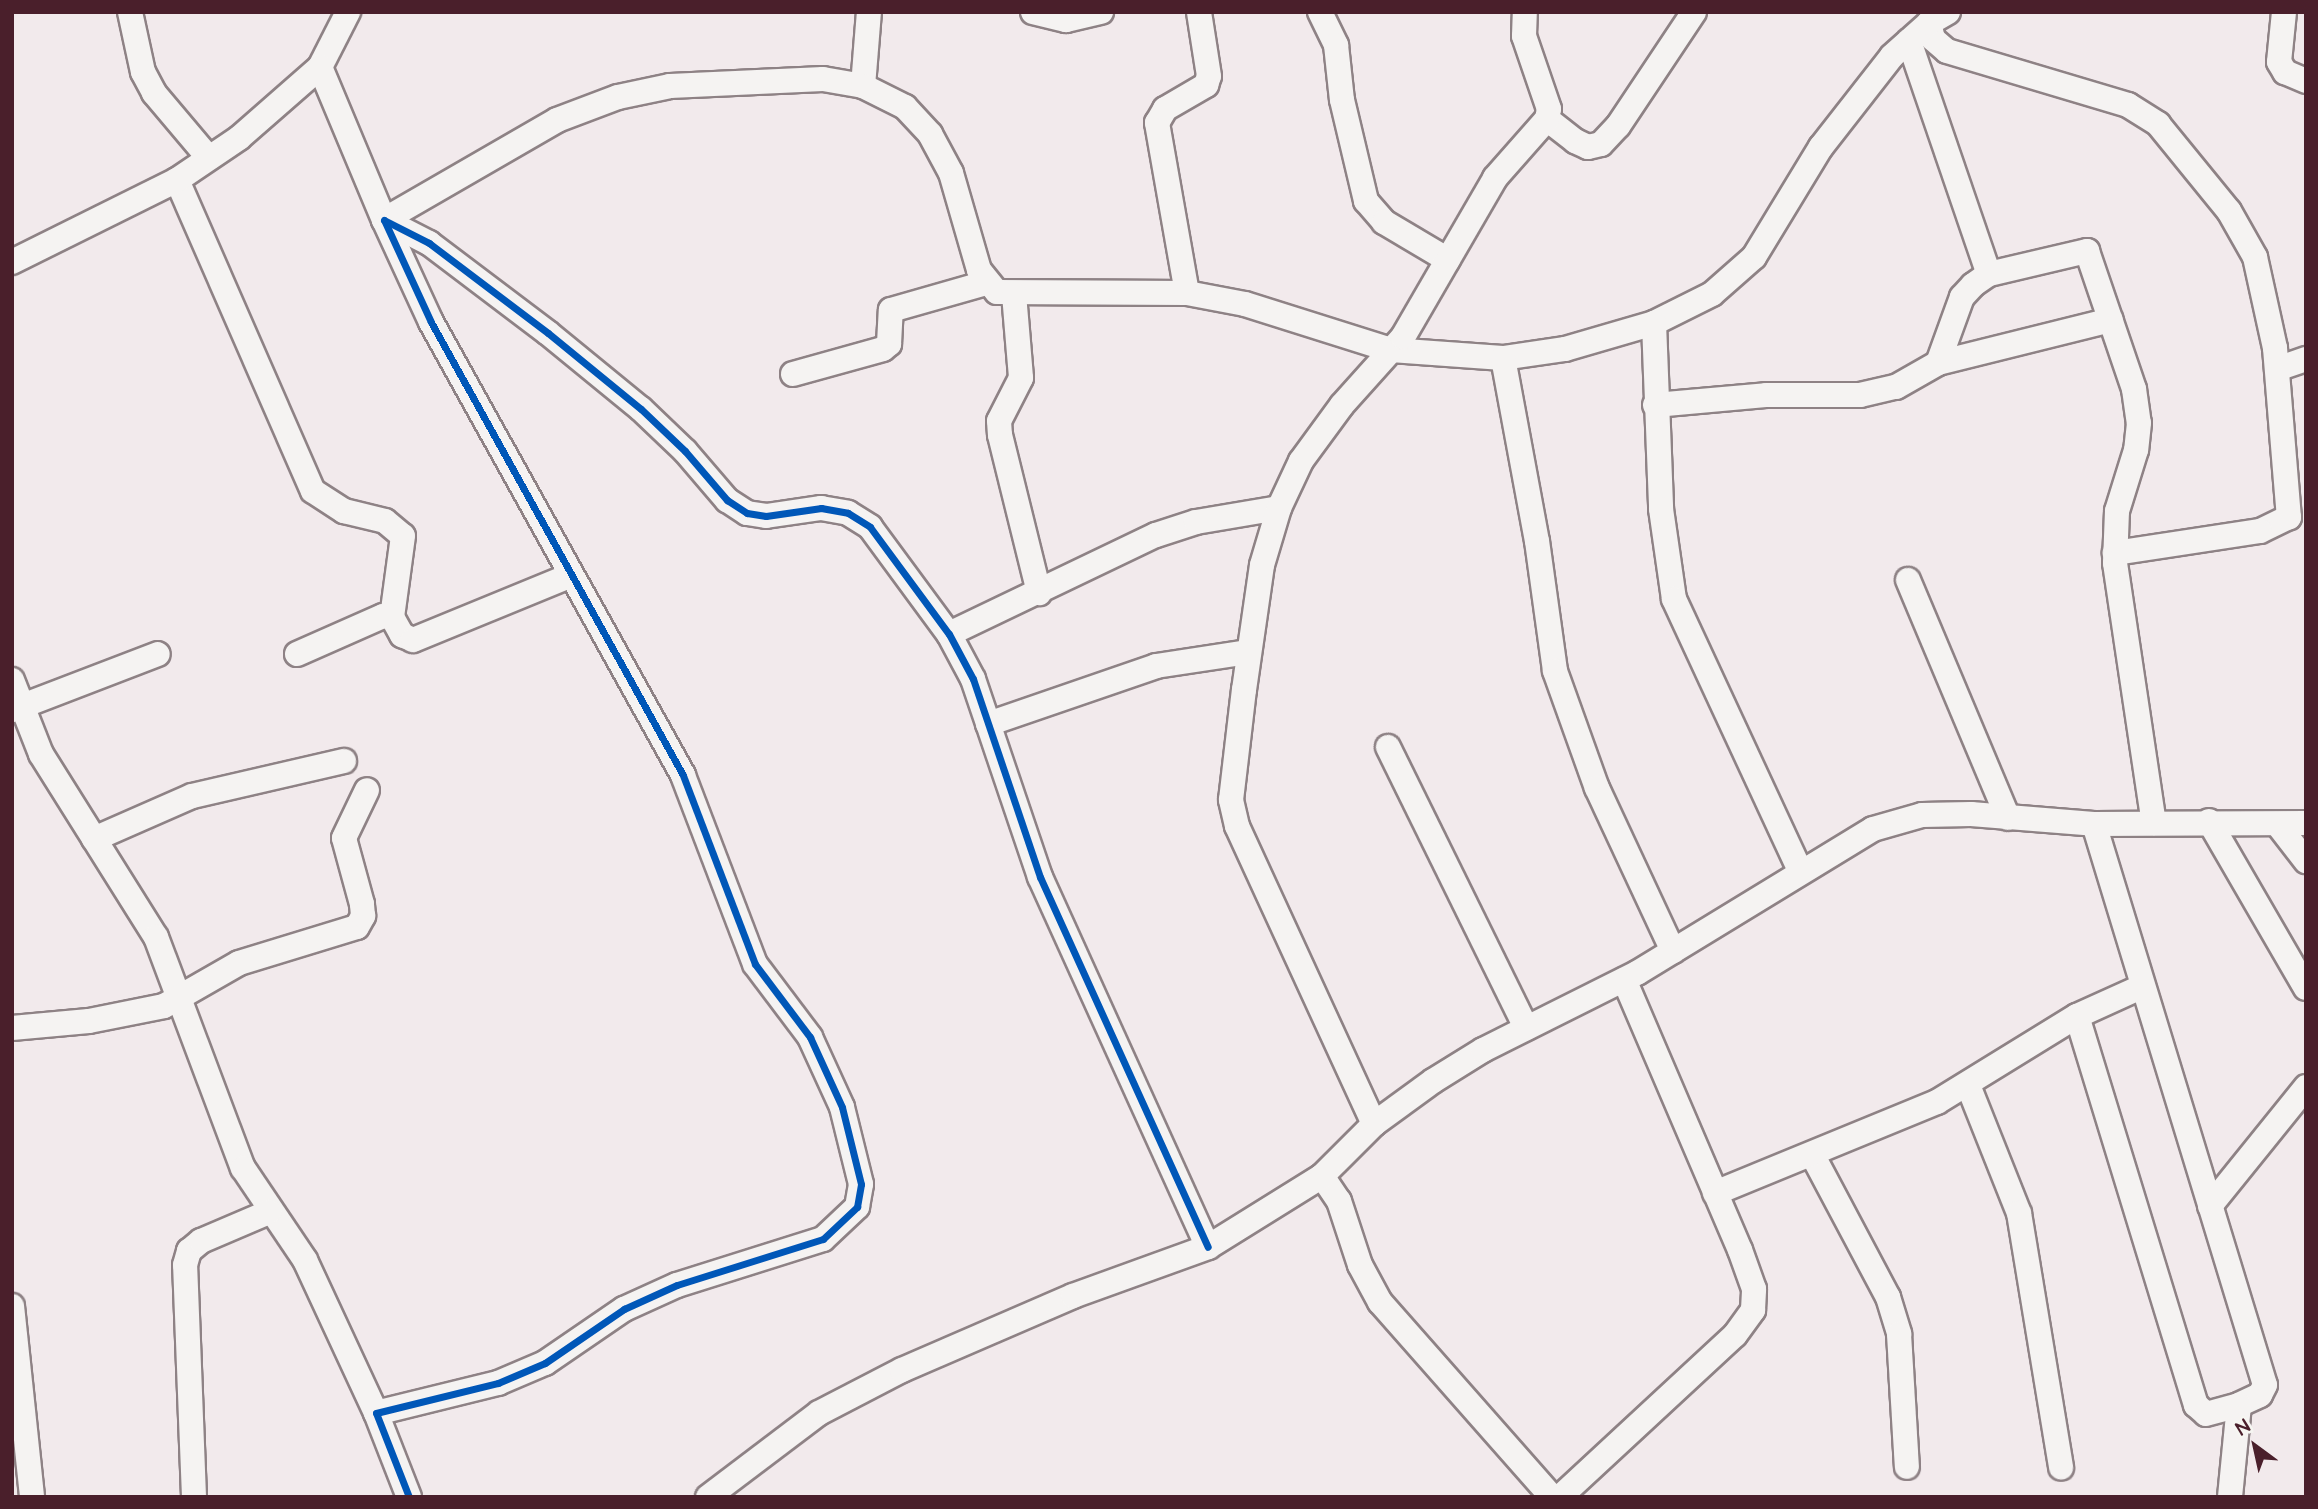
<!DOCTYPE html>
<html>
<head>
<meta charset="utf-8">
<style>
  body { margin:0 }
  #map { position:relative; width:2318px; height:1509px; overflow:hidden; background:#f2eaec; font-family:"Architects Daughter",sans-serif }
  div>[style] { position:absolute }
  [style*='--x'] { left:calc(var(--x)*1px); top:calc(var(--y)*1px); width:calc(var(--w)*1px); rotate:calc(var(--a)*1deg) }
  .roads { filter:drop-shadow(2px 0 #8e8285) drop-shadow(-2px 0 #8e8285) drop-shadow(0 2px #8e8285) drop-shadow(0 -2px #8e8285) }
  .minor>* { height:24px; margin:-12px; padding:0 12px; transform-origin:12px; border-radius:12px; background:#f5f3f2 }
  .cycleway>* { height:7px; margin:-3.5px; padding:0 3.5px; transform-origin:3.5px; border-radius:3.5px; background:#0057b8 }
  span { translate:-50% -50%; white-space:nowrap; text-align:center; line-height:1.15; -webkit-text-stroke:5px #f6f6f2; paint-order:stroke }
  .frame { position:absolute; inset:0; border:14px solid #4a1f2b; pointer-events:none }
  .north { position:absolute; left:2220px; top:1411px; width:70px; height:70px; -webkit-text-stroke:5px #f6f6f2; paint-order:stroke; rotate:327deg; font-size:19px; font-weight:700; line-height:28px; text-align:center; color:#4a1f2b }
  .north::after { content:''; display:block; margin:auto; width:24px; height:32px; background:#4a1f2b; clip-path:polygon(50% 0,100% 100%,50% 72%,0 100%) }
</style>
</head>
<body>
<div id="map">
  <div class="roads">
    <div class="minor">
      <div style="--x:130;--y:12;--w:61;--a:77.8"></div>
      <div style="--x:143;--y:72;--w:24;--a:62"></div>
      <div style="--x:154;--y:93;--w:85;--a:49.8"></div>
      <div style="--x:1033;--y:12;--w:34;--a:14"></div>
      <div style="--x:1066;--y:20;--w:36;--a:-13"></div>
      <div style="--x:1320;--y:12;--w:37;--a:64"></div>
      <div style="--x:1336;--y:45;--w:55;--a:83.8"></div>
      <div style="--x:1342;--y:100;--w:104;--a:76.6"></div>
      <div style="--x:1366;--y:201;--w:28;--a:49"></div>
      <div style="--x:1384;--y:222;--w:74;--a:30.7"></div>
      <div style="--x:2284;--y:12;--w:50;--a:95.7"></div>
      <div style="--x:2279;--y:62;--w:12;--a:59"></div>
      <div style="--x:2285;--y:72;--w:23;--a:23"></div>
      <div style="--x:1929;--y:23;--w:16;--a:76"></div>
      <div style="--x:1933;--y:39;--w:18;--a:41"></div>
      <div style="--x:1947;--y:51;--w:189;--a:16.6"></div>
      <div style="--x:2128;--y:105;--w:36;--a:32"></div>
      <div style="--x:2158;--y:124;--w:112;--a:50.8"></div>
      <div style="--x:2229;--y:211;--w:53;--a:60.5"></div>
      <div style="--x:2255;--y:257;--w:93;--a:77.6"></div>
      <div style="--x:2275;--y:348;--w:170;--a:85.3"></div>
      <div style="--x:2289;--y:517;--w:32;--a:154"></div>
      <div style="--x:2260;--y:531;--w:147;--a:171.4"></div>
      <div style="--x:1909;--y:41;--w:246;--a:71.1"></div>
      <div style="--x:320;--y:67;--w:62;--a:-63"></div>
      <div style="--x:863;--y:86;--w:74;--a:-85.4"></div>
      <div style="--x:1547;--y:119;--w:36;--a:38"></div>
      <div style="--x:1575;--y:141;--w:14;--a:25"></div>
      <div style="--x:1588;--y:147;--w:13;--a:-13"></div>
      <div style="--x:1601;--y:144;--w:25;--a:-47"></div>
      <div style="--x:1618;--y:126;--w:137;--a:-56.3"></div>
      <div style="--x:177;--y:180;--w:339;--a:66.4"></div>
      <div style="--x:313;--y:491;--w:37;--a:33"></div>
      <div style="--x:344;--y:511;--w:42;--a:13.7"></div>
      <div style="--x:385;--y:521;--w:23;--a:40"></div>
      <div style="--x:403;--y:536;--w:82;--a:97.7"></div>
      <div style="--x:12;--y:262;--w:184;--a:-26.4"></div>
      <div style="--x:177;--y:180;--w:75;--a:-34.1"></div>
      <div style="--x:239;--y:138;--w:108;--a:-41.2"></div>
      <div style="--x:320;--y:67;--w:166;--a:67.3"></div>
      <div style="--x:384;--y:220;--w:200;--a:-30"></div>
      <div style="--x:557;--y:120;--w:65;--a:-20.7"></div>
      <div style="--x:618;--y:97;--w:53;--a:-11.9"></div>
      <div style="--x:670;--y:86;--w:153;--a:-2.6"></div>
      <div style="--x:823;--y:79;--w:41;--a:9.9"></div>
      <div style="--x:863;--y:86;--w:47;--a:26.6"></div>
      <div style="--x:905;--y:107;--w:37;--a:47"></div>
      <div style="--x:930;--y:134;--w:44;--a:61.7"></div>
      <div style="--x:951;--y:173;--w:101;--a:73.9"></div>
      <div style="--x:979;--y:270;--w:28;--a:51"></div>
      <div style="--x:997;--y:292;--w:190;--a:0.3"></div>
      <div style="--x:1187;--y:293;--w:59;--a:10.7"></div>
      <div style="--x:1245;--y:304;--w:153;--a:17.5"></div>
      <div style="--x:1391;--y:350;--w:112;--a:4.1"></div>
      <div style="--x:1503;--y:358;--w:63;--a:-8.3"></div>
      <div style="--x:1565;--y:349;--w:93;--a:-16.3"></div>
      <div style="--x:1654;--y:323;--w:65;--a:-26.6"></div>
      <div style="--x:1712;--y:294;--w:56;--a:-41.4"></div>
      <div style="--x:1754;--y:257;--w:129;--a:-58.7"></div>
      <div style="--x:1821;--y:147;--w:115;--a:-52"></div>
      <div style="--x:1892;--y:56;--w:50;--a:-41.7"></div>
      <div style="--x:1929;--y:23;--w:22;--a:-30"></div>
      <div style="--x:1187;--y:293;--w:173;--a:-100"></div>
      <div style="--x:1157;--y:123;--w:16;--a:-60"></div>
      <div style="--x:1165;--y:109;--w:48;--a:-30.3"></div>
      <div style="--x:1206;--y:85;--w:9;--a:-72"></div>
      <div style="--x:1209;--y:76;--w:65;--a:-98.9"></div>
      <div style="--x:1014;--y:294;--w:84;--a:85.2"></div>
      <div style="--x:1021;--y:378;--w:48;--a:117.1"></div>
      <div style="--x:999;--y:421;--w:14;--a:86"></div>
      <div style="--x:1000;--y:435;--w:163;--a:76.1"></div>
      <div style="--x:1654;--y:323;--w:186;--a:87.8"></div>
      <div style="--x:1661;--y:509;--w:91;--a:81.8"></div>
      <div style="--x:1674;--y:599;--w:299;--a:65.1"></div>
      <div style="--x:1503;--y:358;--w:186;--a:79.5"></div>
      <div style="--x:1537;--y:541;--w:131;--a:82.1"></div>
      <div style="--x:1555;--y:671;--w:124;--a:70.3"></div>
      <div style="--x:1597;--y:788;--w:180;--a:65"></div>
      <div style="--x:1938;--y:363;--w:178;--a:-14"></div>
      <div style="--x:2277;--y:369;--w:31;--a:-19"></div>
      <div style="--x:793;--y:374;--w:93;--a:-15.5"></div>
      <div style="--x:883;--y:349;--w:8;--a:-40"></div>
      <div style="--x:889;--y:344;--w:34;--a:-87"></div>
      <div style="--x:891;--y:310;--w:99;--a:-15.9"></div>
      <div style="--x:1655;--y:405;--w:111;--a:-5.1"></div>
      <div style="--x:1766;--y:395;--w:94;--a:0"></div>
      <div style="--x:1860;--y:395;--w:37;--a:-13"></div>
      <div style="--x:1896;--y:387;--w:48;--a:-29.7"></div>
      <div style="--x:1938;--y:363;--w:70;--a:-70"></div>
      <div style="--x:1962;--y:297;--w:16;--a:-47"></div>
      <div style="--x:1973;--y:285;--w:19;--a:-35"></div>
      <div style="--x:1989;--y:274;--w:101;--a:-13.2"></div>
      <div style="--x:2087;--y:251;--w:146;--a:71.2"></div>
      <div style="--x:2134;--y:389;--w:34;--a:82"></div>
      <div style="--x:2139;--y:423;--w:27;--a:96"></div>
      <div style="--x:2136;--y:450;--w:64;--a:107.3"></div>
      <div style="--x:2117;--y:511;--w:52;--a:92.2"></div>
      <div style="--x:2115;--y:563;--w:263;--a:81.5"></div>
      <div style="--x:1908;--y:580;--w:258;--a:67.2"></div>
      <div style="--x:949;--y:634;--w:229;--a:-25.6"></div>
      <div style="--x:1156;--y:535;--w:42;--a:-18"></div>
      <div style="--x:1196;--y:522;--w:84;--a:-9.6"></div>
      <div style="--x:297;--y:654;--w:94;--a:-23.8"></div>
      <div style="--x:383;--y:616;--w:9;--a:6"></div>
      <div style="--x:392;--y:617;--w:21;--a:61"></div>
      <div style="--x:402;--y:635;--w:12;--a:24"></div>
      <div style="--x:413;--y:640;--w:169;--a:-22.3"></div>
      <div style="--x:12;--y:680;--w:79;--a:68.6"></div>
      <div style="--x:41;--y:754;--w:216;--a:57.9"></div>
      <div style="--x:156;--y:937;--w:247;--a:69.4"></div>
      <div style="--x:243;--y:1168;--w:111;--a:56"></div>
      <div style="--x:305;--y:1260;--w:169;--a:65.1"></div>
      <div style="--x:12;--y:710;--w:156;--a:-21"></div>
      <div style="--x:988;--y:724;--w:178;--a:-19"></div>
      <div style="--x:1156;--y:666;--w:94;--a:-8.6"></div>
      <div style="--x:1388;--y:747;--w:313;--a:63.8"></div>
      <div style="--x:2209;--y:821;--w:193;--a:59.9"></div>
      <div style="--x:2094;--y:824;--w:586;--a:73.05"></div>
      <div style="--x:2265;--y:1385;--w:11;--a:117"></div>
      <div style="--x:2260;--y:1395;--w:23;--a:155"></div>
      <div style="--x:2239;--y:1405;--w:92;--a:95.6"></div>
      <div style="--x:2278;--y:825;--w:46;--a:52.1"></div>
      <div style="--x:94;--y:839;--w:107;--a:-23.7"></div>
      <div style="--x:192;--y:796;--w:156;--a:-13"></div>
      <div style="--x:2077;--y:1016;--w:407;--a:73"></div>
      <div style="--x:2196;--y:1405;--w:13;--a:42"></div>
      <div style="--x:2206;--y:1414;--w:34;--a:-15"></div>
      <div style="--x:12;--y:1028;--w:77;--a:-5.2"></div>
      <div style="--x:89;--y:1021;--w:76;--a:-11.3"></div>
      <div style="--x:164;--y:1006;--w:86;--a:-29.8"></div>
      <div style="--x:239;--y:963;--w:123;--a:-17"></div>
      <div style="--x:357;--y:927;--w:13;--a:-61"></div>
      <div style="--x:363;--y:916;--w:12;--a:-95"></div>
      <div style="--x:362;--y:904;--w:68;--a:-105.3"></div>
      <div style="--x:344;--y:838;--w:53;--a:-64.4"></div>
      <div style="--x:1968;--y:1085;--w:138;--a:68.3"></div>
      <div style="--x:2019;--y:1213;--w:258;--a:80.6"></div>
      <div style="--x:1374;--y:1124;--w:328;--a:-114.7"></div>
      <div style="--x:1237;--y:826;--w:27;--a:-103"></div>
      <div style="--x:1231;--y:800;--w:111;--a:-83.3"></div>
      <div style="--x:1244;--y:690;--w:126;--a:-81.8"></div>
      <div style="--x:1262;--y:565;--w:59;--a:-73.4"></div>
      <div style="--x:1279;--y:508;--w:52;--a:-64.9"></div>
      <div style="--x:1301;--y:461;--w:69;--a:-53.8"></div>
      <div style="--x:1342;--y:405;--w:91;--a:-48.1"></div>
      <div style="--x:1403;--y:337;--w:184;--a:-59.9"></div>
      <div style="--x:1495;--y:178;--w:79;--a:-48.6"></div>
      <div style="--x:1547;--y:119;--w:10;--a:-79"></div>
      <div style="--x:1549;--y:109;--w:77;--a:-108.9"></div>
      <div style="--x:1524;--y:36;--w:24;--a:-88"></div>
      <div style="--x:1813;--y:1156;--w:160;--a:62"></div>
      <div style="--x:1888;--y:1297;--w:39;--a:73"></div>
      <div style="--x:1899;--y:1334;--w:133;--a:86.6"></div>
      <div style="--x:1322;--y:1176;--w:30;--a:56"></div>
      <div style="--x:1339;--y:1201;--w:67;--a:71.8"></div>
      <div style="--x:1360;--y:1265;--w:42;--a:61.6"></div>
      <div style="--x:1380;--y:1302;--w:260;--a:48.6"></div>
      <div style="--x:1715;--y:1193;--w:240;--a:-22.3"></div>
      <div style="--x:1937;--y:1102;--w:164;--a:-31.6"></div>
      <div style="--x:2077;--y:1016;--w:70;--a:-24.4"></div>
      <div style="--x:2210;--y:1206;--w:153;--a:-51.1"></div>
      <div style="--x:12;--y:1306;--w:192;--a:84"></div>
      <div style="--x:194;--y:1497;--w:232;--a:-92.2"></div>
      <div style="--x:185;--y:1265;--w:15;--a:-74"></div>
      <div style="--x:189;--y:1251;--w:16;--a:-40"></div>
      <div style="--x:201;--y:1241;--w:74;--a:-23.1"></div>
      <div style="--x:409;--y:1497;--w:90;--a:-111.4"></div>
      <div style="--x:376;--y:1413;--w:126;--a:-13.8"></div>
      <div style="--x:498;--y:1383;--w:51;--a:-23.1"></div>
      <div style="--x:545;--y:1363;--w:96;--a:-34.4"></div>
      <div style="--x:624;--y:1309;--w:58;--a:-24.4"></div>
      <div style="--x:677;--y:1285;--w:153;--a:-17.5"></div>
      <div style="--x:823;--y:1239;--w:47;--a:-43.3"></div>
      <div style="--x:857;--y:1207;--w:23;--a:-80"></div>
      <div style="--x:861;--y:1184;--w:79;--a:-103.9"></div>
      <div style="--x:842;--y:1107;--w:77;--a:-114.6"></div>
      <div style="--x:810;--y:1037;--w:91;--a:-127"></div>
      <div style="--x:755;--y:964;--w:202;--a:-110.9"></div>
      <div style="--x:683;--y:775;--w:518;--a:-119.09"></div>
      <div style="--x:431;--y:322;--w:112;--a:-114.7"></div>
      <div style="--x:384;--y:220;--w:51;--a:27.1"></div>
      <div style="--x:429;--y:243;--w:149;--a:37.1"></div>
      <div style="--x:548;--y:333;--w:120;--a:39.3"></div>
      <div style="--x:641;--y:409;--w:61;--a:43.7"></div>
      <div style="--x:685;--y:451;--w:65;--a:49.4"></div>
      <div style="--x:727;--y:500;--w:24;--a:33"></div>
      <div style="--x:747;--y:513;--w:19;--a:9"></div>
      <div style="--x:766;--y:516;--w:56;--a:-8.3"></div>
      <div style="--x:821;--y:508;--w:27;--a:10"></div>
      <div style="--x:848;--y:513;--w:26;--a:32"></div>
      <div style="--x:870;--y:527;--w:133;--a:53.6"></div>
      <div style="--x:949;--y:634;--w:51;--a:61.9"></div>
      <div style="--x:973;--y:679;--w:209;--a:71.3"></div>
      <div style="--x:1040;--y:877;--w:406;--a:65.6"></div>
      <div style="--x:708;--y:1497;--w:139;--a:-37.1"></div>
      <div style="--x:819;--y:1413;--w:93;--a:-27.4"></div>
      <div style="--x:902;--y:1370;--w:186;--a:-23.4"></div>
      <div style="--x:1073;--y:1296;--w:144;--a:-19.9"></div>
      <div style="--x:1208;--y:1247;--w:134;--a:-31.9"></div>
      <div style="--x:1322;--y:1176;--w:74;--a:-45"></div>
      <div style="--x:1374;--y:1124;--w:73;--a:-36.1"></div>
      <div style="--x:1433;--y:1081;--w:59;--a:-31.8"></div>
      <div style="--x:1483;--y:1050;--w:172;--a:-26.6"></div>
      <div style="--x:1637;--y:973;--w:276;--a:-31.4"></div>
      <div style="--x:1873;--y:829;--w:51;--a:-15.9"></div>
      <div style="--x:1922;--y:815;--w:49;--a:-1.2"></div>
      <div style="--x:1971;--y:814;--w:123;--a:4.6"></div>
      <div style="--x:2094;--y:824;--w:212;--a:-0.3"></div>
      <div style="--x:1560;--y:1497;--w:238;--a:-42.8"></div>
      <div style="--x:1735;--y:1335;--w:31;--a:-54"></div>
      <div style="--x:1753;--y:1310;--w:21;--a:-87"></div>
      <div style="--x:1754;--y:1289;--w:41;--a:-109.7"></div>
      <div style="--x:1740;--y:1250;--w:294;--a:-113.2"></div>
    </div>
  </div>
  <div class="cycleway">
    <div style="--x:409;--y:1497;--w:90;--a:-111.4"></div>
    <div style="--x:376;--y:1413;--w:126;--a:-13.8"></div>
    <div style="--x:498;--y:1383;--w:51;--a:-23.1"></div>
    <div style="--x:545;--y:1363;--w:96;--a:-34.4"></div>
    <div style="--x:624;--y:1309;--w:58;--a:-24.4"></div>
    <div style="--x:677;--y:1285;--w:153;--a:-17.5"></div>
    <div style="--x:823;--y:1239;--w:47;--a:-43.3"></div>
    <div style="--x:857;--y:1207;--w:23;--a:-80"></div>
    <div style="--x:861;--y:1184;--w:79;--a:-103.9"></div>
    <div style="--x:842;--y:1107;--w:77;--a:-114.6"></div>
    <div style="--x:810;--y:1037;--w:91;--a:-127"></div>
    <div style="--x:755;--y:964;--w:202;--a:-110.9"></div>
    <div style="--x:683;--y:775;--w:518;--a:-119.09"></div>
    <div style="--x:431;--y:322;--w:112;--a:-114.7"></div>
    <div style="--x:384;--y:220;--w:51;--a:27.1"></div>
    <div style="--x:429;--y:243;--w:149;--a:37.1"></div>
    <div style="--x:548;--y:333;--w:120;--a:39.3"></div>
    <div style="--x:641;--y:409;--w:61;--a:43.7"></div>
    <div style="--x:685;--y:451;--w:65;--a:49.4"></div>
    <div style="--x:727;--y:500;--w:24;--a:33"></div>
    <div style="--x:747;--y:513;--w:19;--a:9"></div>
    <div style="--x:766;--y:516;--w:56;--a:-8.3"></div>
    <div style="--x:821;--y:508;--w:27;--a:10"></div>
    <div style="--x:848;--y:513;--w:26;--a:32"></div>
    <div style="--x:870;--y:527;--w:133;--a:53.6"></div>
    <div style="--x:949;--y:634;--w:51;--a:61.9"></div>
    <div style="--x:973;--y:679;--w:209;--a:71.3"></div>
    <div style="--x:1040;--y:877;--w:406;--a:65.6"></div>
  </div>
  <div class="frame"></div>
  <div class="north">N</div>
</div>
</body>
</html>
